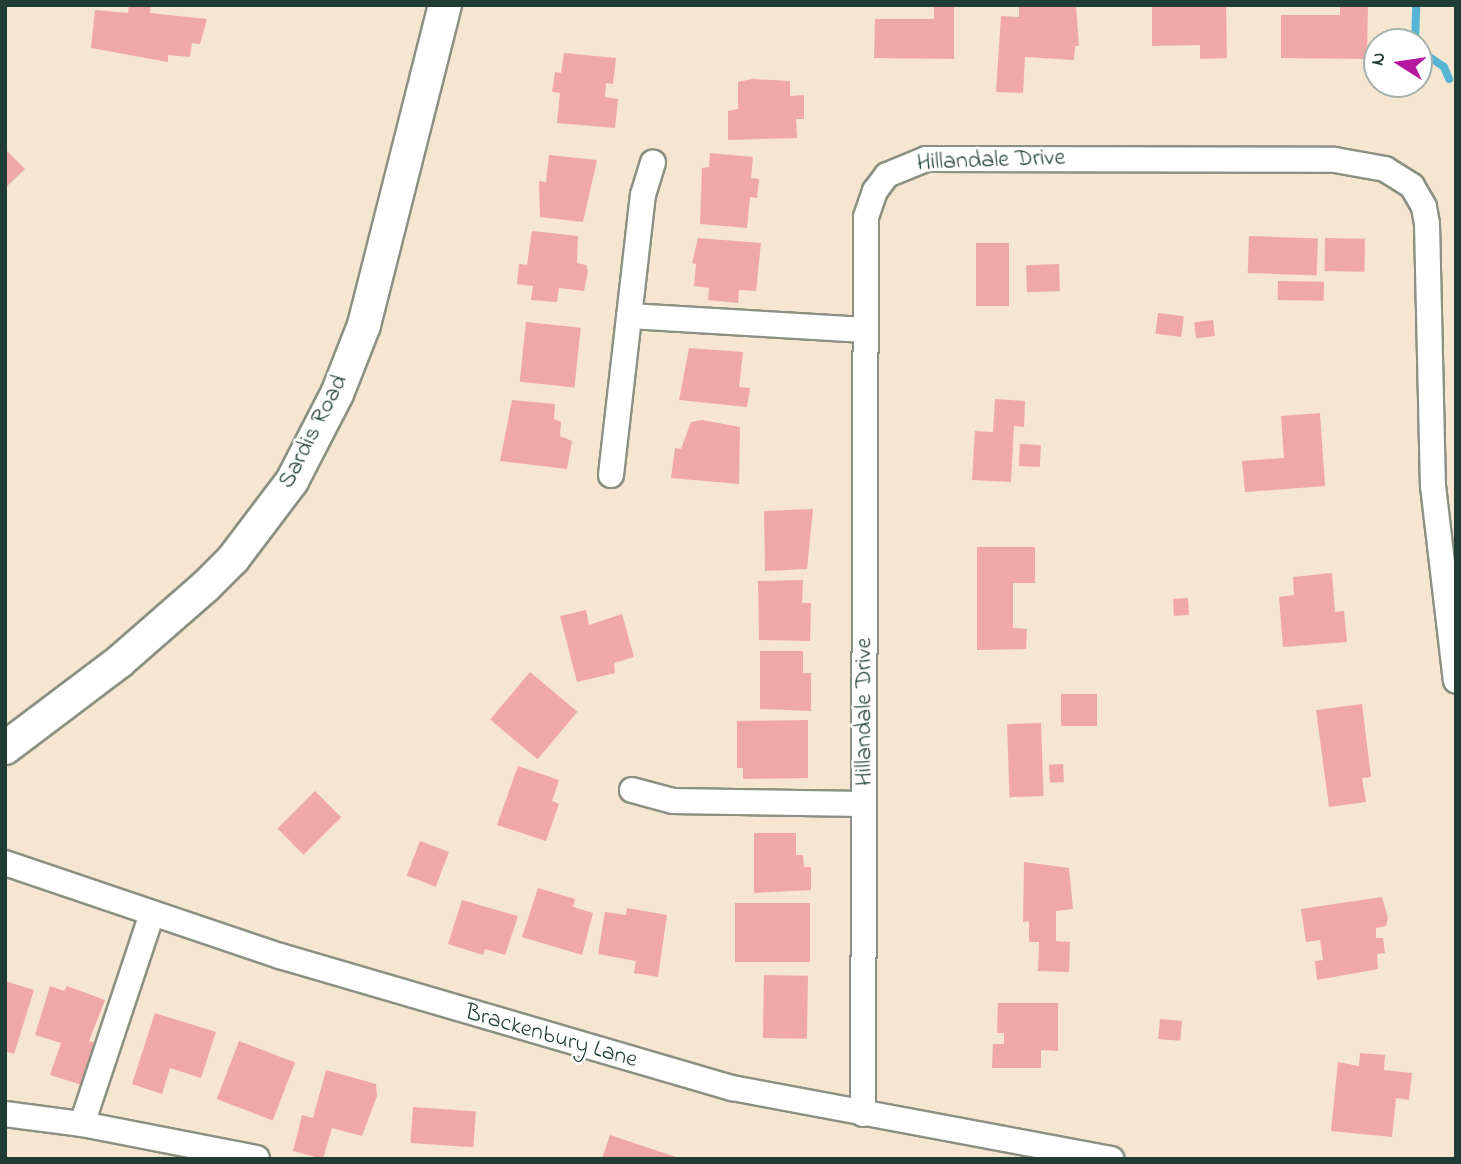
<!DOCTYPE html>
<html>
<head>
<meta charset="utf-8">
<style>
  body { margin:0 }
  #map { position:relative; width:1461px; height:1164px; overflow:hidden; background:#f6e5cf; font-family:"Indie Flower",sans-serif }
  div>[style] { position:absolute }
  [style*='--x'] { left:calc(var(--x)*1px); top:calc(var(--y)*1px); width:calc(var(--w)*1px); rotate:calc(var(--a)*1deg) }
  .stream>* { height:8px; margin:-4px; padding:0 4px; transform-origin:4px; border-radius:4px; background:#56b5d4 }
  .building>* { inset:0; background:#f0a8a6; transform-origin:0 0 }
  .roads { filter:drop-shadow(2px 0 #8a9182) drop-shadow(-2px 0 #8a9182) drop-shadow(0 2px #8a9182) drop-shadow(0 -2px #8a9182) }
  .minor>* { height:24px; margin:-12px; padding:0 12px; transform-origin:12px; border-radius:12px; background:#fff }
  .major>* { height:32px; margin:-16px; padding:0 16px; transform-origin:16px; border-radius:16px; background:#fff }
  span { translate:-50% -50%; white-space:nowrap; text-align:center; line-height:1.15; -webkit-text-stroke:5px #fff; paint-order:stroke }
  .street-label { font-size:24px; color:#1f3d34 }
  .frame { position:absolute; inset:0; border:7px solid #1f3d34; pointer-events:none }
  .north { position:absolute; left:1363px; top:28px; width:70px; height:70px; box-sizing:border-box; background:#fff; border:2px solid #a5b1ae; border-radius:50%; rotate:282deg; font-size:19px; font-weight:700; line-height:28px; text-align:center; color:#1f3d34 }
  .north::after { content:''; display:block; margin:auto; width:24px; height:32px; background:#b5179e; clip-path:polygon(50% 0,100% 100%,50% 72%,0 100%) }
</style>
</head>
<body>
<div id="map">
  <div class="stream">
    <div style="--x:1415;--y:42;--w:37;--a:-88"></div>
    <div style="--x:1419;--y:50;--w:30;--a:34"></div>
    <div style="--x:1444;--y:67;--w:13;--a:67"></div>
  </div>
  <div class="building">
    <div style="clip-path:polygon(129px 5px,151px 5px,150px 13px,207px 19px,200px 44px,192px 43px,190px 57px,168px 55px,168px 62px,91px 48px,95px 10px,128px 13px)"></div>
    <div style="clip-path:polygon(934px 5px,954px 5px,954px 59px,874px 58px,875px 19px,934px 19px)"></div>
    <div style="clip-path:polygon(1019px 5px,1076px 5px,1079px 46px,1075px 46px,1074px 60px,1025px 57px,1023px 93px,996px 92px,1001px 16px,1019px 17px)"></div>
    <div style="clip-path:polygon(1152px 5px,1226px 5px,1227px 58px,1200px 59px,1200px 45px,1152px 46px)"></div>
    <div style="clip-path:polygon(1340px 5px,1368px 5px,1367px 59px,1281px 58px,1281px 15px,1340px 15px)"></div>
    <div style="clip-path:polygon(564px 53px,616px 58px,613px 84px,606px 83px,605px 97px,618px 99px,615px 128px,557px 123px,560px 93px,552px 92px,555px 72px,561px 73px)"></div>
    <div style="clip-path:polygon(752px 79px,790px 81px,790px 96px,804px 95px,804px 119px,796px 119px,797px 138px,728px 140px,728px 111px,742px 108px,738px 109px,738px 82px)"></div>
    <div style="clip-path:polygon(5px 149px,25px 169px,5px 188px)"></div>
    <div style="clip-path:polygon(710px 153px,753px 157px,751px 178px,759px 179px,757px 198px,750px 197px,747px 228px,700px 224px,702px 168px,709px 167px)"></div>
    <div style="clip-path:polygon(549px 155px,597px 160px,583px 222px,540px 217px,539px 181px,546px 182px)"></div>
    <div style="clip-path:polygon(532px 231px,578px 236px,577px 263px,586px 265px,588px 271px,584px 291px,559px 288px,557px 302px,531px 300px,533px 286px,517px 284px,519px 264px,527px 265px)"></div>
    <div style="left:1249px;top:236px;width:69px;height:37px;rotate:2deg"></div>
    <div style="clip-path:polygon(698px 238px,761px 243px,756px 291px,739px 290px,738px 303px,708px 300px,709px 288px,694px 286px,696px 264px,692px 263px)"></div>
    <div style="left:1325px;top:238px;width:40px;height:33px;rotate:1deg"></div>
    <div style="left:976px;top:243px;width:33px;height:63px"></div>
    <div style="left:1059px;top:264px;width:27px;height:33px;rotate:88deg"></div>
    <div style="left:1278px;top:281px;width:46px;height:19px;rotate:1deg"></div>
    <div style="left:1158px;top:313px;width:26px;height:21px;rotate:7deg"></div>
    <div style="left:1213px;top:320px;width:16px;height:19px;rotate:83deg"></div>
    <div style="left:526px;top:322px;width:55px;height:60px;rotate:6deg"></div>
    <div style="clip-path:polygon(689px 348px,743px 352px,739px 387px,750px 388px,747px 407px,679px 400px)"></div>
    <div style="clip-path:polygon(995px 399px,1025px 401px,1024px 427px,1014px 426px,1011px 482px,972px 480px,975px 431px,993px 432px)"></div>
    <div style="clip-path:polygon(512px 400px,555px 404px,554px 419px,561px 422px,560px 436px,572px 441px,567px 469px,500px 461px)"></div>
    <div style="clip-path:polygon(1320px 413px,1325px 486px,1245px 492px,1242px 461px,1284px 458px,1281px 416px)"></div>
    <div style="clip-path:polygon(702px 420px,740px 427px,739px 484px,671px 478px,675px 448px,681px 449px,691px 422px)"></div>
    <div style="left:1020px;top:444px;width:21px;height:22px;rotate:3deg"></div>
    <div style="clip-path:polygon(813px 509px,807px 569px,765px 571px,764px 511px)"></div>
    <div style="clip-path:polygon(977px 547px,1035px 547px,1035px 583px,1013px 583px,1013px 628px,1027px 629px,1026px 649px,977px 650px)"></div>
    <div style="clip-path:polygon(1332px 573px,1335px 612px,1344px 611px,1347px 642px,1283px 647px,1279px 597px,1294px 595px,1293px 577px)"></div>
    <div style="clip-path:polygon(803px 580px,802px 603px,811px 603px,810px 641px,759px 640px,758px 581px)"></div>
    <div style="left:1188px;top:598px;width:17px;height:15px;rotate:87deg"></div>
    <div style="clip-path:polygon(586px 610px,589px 625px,622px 614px,634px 657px,614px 663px,615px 673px,577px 682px,560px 616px)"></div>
    <div style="clip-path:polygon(760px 651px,803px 651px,803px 673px,811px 673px,811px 711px,760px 709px)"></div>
    <div style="left:530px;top:672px;width:62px;height:62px;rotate:40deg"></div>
    <div style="left:1061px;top:694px;width:36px;height:32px"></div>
    <div style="clip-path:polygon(1362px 704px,1371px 777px,1362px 778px,1366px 802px,1329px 807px,1316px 710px)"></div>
    <div style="clip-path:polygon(808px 720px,808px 778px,743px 779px,743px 768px,737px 768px,737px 721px)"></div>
    <div style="left:1041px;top:723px;width:73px;height:34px;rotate:88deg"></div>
    <div style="left:1063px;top:764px;width:18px;height:14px;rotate:87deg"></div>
    <div style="clip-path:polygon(518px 766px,559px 780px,552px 801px,559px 804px,546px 841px,497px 825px)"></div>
    <div style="left:315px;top:791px;width:37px;height:53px;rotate:45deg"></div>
    <div style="clip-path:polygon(754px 833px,796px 833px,796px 855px,803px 855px,804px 867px,811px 867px,811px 890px,754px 893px)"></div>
    <div style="left:420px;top:841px;width:31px;height:37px;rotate:21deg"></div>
    <div style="clip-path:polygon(1024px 862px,1069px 868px,1073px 909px,1056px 911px,1056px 941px,1070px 942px,1069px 972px,1038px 971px,1039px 942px,1029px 942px,1029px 921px,1023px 922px)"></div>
    <div style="clip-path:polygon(538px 888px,575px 899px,573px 907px,593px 913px,582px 955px,522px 937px)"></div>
    <div style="clip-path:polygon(1382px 897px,1388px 918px,1386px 926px,1376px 928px,1376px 938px,1383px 938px,1385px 953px,1377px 954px,1378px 969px,1317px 980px,1315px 961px,1323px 960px,1320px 940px,1306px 942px,1301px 909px)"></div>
    <div style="clip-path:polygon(462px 900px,518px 916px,505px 955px,485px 949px,483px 955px,448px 944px)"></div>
    <div style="left:810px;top:903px;width:59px;height:75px;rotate:90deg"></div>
    <div style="clip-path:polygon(627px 908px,667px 915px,658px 977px,634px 973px,636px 961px,598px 954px,605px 912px,626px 915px)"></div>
    <div style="left:764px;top:975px;width:44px;height:63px;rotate:1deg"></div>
    <div style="clip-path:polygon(5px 981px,34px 990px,14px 1054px,5px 1051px)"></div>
    <div style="clip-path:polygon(50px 986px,64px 991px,67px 986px,105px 1000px,89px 1041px,97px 1043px,82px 1085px,50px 1075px,61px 1043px,35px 1035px)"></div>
    <div style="clip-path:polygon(998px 1003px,1058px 1003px,1058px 1051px,1041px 1050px,1041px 1068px,992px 1068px,993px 1044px,1004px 1044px,1004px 1033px,997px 1033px)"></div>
    <div style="clip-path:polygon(155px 1013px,216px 1032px,201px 1078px,170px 1068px,162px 1094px,132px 1084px)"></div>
    <div style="left:1160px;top:1019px;width:22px;height:20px;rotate:5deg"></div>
    <div style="left:239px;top:1041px;width:60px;height:62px;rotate:21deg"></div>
    <div style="clip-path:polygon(1360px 1053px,1385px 1055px,1384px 1070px,1412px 1073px,1409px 1100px,1396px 1098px,1392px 1137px,1331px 1131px,1338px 1062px,1359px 1066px)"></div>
    <div style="clip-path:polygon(326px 1070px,376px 1084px,377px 1096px,362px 1136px,332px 1128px,323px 1159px,293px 1151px,302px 1115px,313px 1118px)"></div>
    <div style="left:413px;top:1107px;width:63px;height:36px;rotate:4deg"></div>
    <div style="clip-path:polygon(610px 1135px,679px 1158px,679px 1159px,602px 1159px)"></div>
  </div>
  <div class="roads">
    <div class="minor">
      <div style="--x:629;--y:316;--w:237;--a:3.4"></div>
      <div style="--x:611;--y:475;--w:282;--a:-83.5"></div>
      <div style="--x:643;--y:195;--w:34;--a:-73"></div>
      <div style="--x:632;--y:790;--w:42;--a:15"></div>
      <div style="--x:673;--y:801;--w:191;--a:0.9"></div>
      <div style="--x:5;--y:863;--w:290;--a:18.7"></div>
      <div style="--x:280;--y:956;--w:471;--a:16.3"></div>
      <div style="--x:732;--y:1088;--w:386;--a:10.6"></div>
      <div style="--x:5;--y:1114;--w:78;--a:7.4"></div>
      <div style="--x:82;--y:1124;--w:178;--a:11"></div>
      <div style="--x:863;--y:1114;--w:897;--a:-89.81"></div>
      <div style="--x:866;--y:217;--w:28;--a:-71"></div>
      <div style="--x:875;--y:191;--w:20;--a:-53"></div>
      <div style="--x:887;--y:175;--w:42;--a:-22.3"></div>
      <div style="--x:926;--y:159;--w:409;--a:0.1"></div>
      <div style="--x:1335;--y:160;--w:51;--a:10.2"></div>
      <div style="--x:1385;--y:169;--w:32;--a:32"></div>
      <div style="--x:1412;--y:186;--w:24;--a:60"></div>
      <div style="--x:1424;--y:207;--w:17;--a:80"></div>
      <div style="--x:1427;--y:224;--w:262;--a:88.7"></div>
      <div style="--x:1433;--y:486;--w:196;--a:83.3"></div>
      <div style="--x:82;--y:1124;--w:222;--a:-71.6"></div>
    </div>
    <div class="major">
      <div style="--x:5;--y:748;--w:143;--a:-37"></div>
      <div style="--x:119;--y:662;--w:114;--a:-41.1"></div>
      <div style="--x:205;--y:587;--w:40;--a:-45"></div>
      <div style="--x:233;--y:559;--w:98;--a:-52.9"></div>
      <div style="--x:292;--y:481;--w:98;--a:-62.7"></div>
      <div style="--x:337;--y:394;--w:74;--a:-68.6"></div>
      <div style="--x:364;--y:325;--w:330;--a:-75.8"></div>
    </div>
  </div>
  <div class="street-label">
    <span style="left:991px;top:161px;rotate:-2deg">Hillandale Drive</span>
    <span style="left:314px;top:432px;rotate:-63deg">Sardis Road</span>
    <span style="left:865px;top:712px;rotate:-90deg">Hillandale Drive</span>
    <span style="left:551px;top:1037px;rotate:16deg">Brackenbury Lane</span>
  </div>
  <div class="frame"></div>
  <div class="north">N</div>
</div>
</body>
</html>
